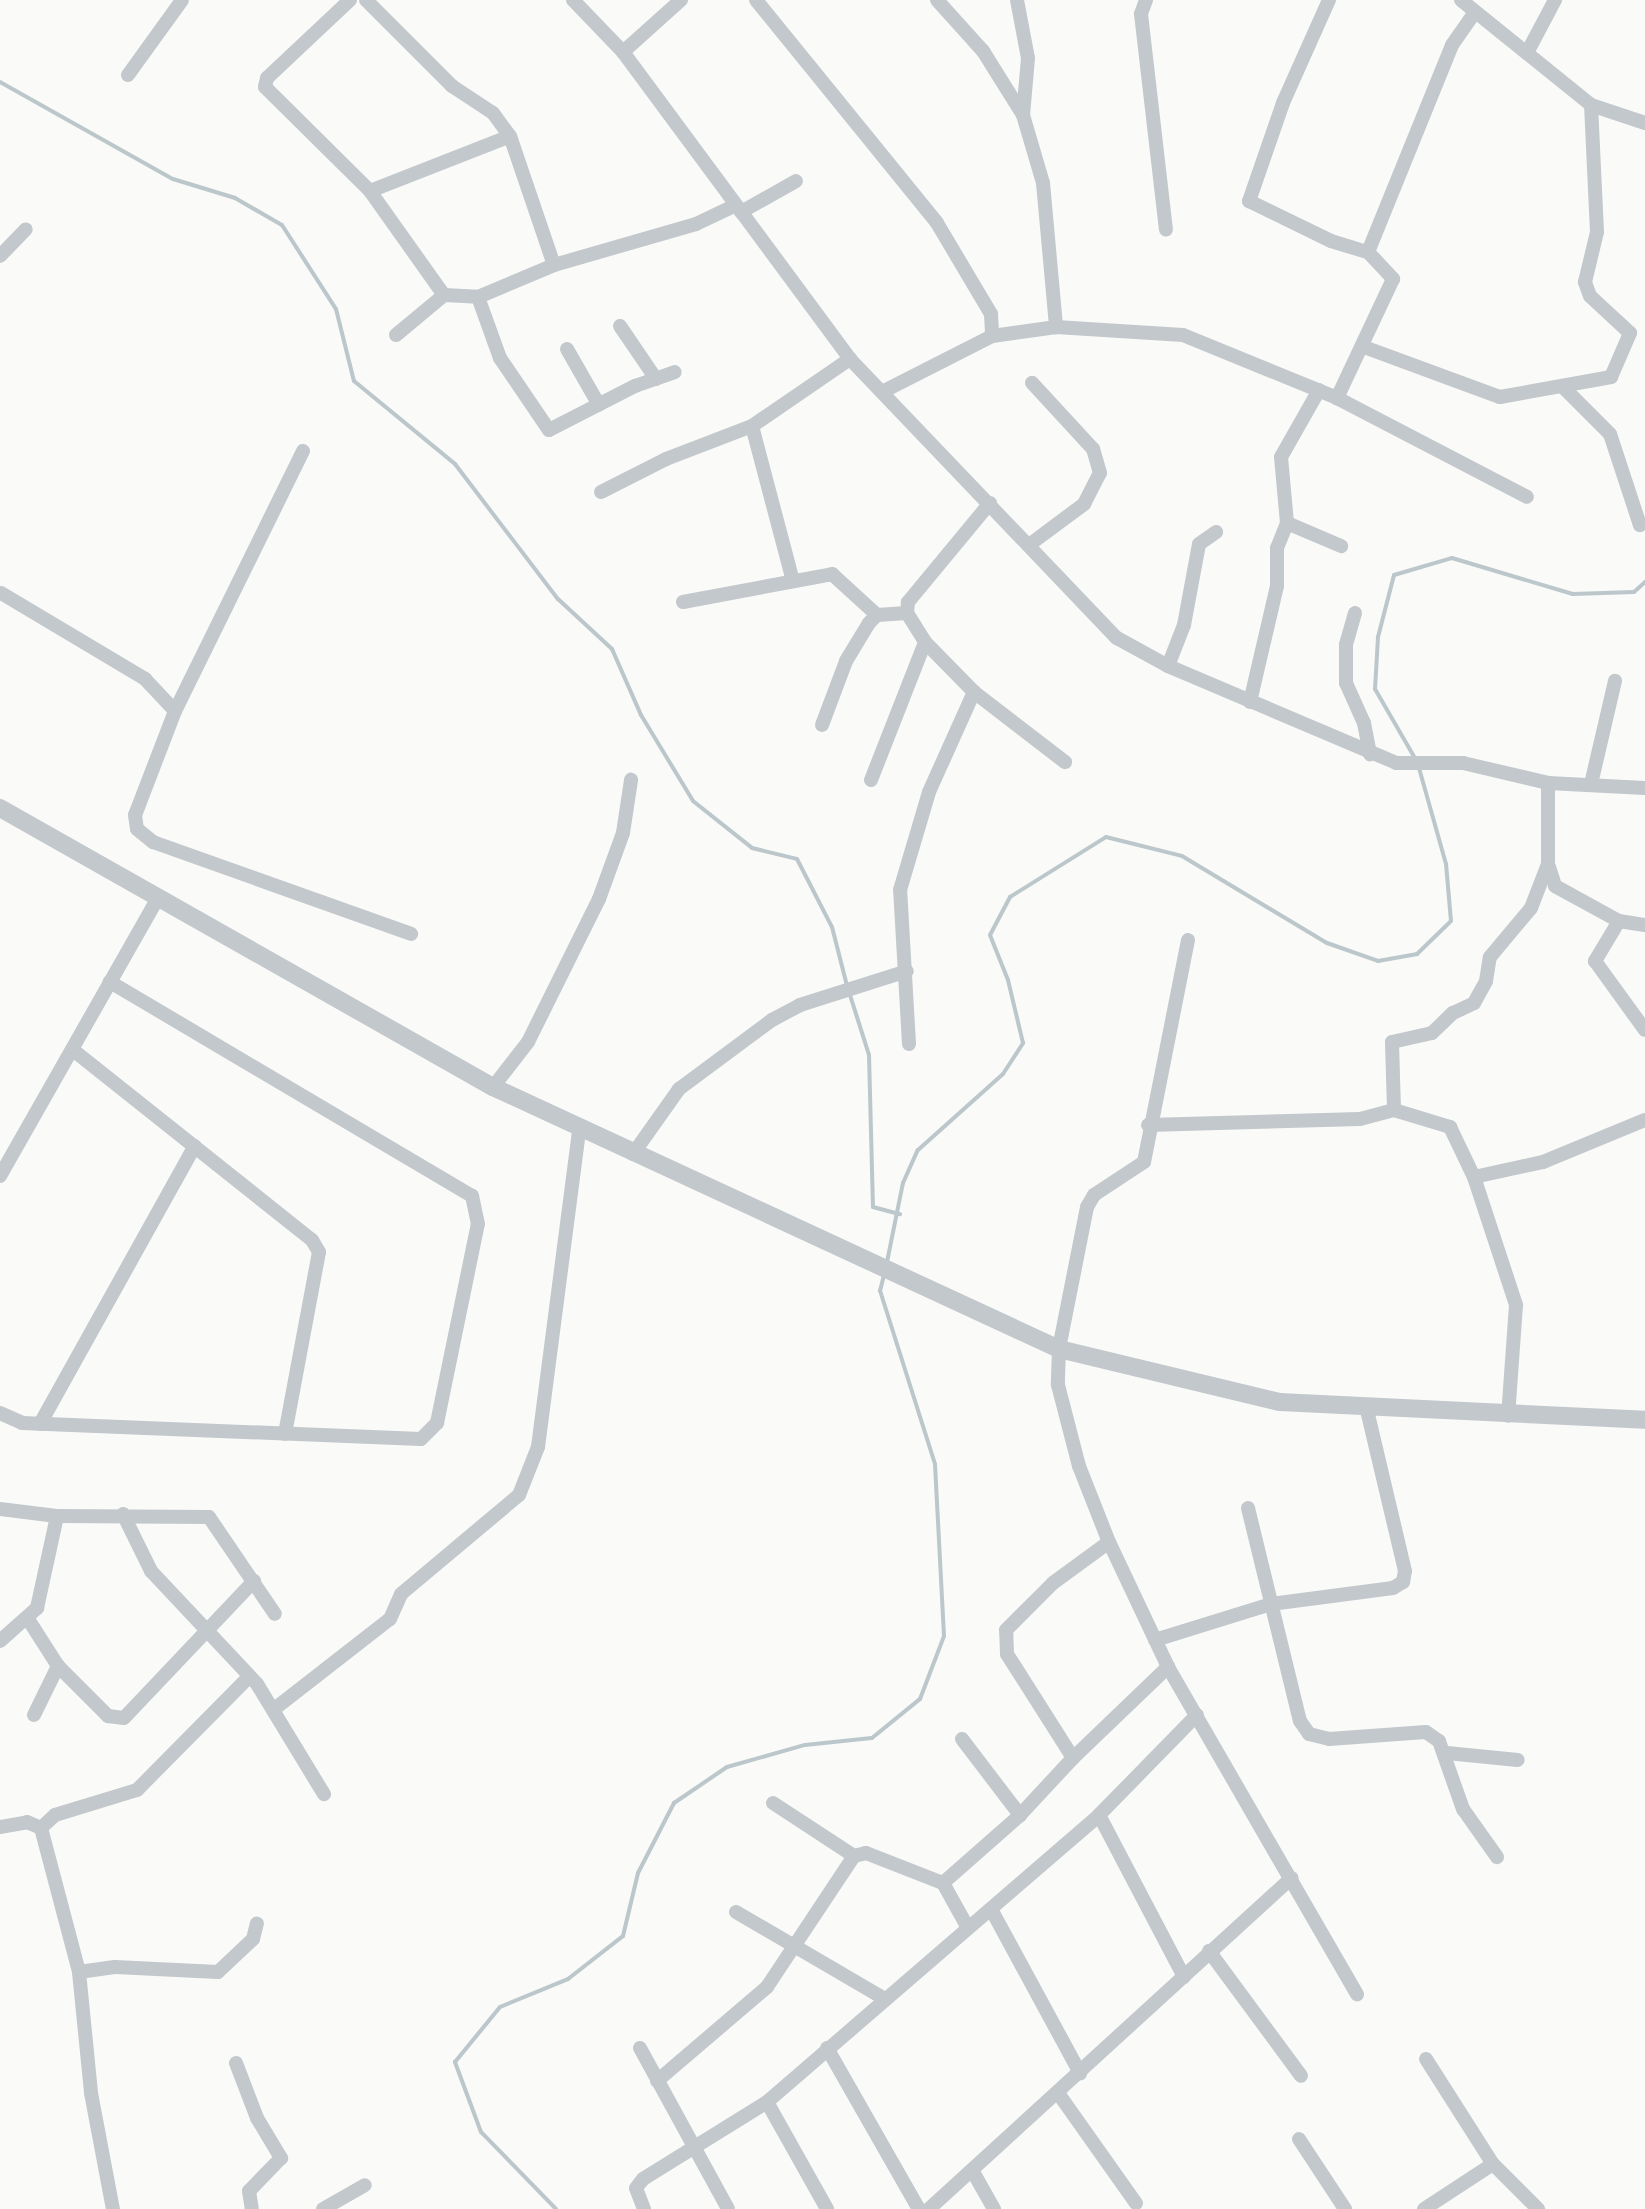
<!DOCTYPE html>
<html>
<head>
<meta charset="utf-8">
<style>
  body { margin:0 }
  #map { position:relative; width:1645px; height:2209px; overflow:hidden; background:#fafaf8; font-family:Cabin,sans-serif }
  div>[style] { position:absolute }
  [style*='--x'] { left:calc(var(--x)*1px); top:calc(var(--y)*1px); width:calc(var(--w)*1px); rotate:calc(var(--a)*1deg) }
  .stream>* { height:4px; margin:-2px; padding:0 2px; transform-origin:2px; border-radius:2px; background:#bbc7cb }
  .minor>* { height:14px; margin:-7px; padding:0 7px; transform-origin:7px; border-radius:7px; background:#c3c8cc }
  .tertiary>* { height:18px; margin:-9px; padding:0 9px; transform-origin:9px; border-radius:9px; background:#c3c8cc }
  span { translate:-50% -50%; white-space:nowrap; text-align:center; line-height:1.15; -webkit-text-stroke:8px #fff; paint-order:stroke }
</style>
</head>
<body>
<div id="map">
  <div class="stream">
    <div style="--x:0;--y:82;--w:198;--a:29.3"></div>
    <div style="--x:173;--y:179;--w:65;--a:17"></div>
    <div style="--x:235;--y:198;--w:54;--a:29.9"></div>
    <div style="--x:282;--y:225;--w:100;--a:57.3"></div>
    <div style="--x:336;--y:309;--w:74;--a:76"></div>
    <div style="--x:354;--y:381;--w:131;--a:39.4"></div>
    <div style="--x:455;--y:464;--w:170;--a:52.7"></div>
    <div style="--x:558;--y:599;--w:74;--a:42.8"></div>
    <div style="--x:612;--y:649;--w:72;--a:66.3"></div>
    <div style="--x:641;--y:715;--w:100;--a:58.8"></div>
    <div style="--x:693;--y:801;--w:75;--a:38.5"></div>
    <div style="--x:752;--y:848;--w:46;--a:13.7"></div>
    <div style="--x:797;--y:859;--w:76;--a:62.8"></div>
    <div style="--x:832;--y:927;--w:61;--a:75.7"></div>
    <div style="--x:1416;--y:760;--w:82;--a:-120"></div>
    <div style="--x:1375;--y:689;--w:52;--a:-86.7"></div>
    <div style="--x:1378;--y:637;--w:64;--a:-75.5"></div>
    <div style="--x:1394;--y:575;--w:60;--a:-16.3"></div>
    <div style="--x:1452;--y:558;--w:126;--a:16.6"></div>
    <div style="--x:1573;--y:594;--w:61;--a:-1.9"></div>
    <div style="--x:1634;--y:592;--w:15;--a:-42"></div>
    <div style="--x:850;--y:995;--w:63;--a:72.4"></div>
    <div style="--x:869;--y:1055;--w:152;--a:88.5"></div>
    <div style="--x:873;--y:1207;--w:28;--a:15"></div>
    <div style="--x:887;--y:1262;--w:81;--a:-78.6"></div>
    <div style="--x:903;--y:1183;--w:36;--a:-66"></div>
    <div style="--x:918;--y:1150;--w:114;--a:-41.8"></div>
    <div style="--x:1003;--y:1074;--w:37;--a:-57"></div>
    <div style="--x:1023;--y:1043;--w:65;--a:-103.4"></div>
    <div style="--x:1008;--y:980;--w:48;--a:-111.8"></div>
    <div style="--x:990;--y:935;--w:43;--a:-62.2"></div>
    <div style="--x:1010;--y:897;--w:113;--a:-32"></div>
    <div style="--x:1106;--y:837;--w:78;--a:14"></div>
    <div style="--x:1182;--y:856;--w:169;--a:31"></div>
    <div style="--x:1327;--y:943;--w:54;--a:19.4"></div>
    <div style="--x:1378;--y:961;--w:40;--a:-10"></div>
    <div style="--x:1417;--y:954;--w:47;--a:-44.1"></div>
    <div style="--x:1451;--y:921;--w:57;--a:-95"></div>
    <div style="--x:1446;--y:864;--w:100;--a:-105.7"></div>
    <div style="--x:556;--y:2209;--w:107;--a:-134.2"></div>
    <div style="--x:481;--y:2132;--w:75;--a:-110.4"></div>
    <div style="--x:455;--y:2062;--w:71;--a:-50.7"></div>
    <div style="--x:500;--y:2007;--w:74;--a:-22.4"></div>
    <div style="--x:568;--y:1979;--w:70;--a:-38"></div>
    <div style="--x:623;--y:1936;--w:65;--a:-76.6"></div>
    <div style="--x:638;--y:1873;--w:79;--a:-62.8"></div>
    <div style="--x:674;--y:1803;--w:64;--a:-34.2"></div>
    <div style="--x:727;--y:1767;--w:81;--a:-15.8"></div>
    <div style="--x:805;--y:1745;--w:67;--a:-6"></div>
    <div style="--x:872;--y:1738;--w:62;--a:-39.1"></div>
    <div style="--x:920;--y:1699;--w:67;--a:-69.1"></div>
    <div style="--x:944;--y:1636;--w:172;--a:-93"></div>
    <div style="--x:935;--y:1464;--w:182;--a:-107.6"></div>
    <div style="--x:880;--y:1291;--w:16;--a:-76"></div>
  </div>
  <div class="minor">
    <div style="--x:350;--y:0;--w:114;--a:136.8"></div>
    <div style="--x:267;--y:78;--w:9;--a:103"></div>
    <div style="--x:265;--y:87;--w:148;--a:44.7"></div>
    <div style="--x:370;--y:191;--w:128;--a:54.6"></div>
    <div style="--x:366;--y:0;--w:122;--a:45"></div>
    <div style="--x:452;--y:86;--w:49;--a:33.4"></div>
    <div style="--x:493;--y:113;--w:29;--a:54"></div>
    <div style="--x:510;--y:136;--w:136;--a:71.2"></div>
    <div style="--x:573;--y:0;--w:72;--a:46.1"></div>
    <div style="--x:623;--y:52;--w:382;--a:53.5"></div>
    <div style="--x:850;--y:359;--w:386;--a:46.3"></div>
    <div style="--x:1117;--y:638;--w:58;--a:28.8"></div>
    <div style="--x:1168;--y:666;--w:248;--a:23"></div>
    <div style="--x:1396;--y:763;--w:67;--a:0"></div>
    <div style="--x:1463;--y:763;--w:87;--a:13.2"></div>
    <div style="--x:1548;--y:783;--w:97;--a:3"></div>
    <div style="--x:756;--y:0;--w:287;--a:50.9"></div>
    <div style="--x:937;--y:223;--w:106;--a:59.3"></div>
    <div style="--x:991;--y:314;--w:22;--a:87"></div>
    <div style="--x:937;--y:0;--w:69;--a:48"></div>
    <div style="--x:983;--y:51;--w:75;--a:58"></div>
    <div style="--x:1023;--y:115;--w:71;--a:73.6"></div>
    <div style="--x:1043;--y:183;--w:145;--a:84.8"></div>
    <div style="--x:1017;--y:0;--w:59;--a:79.3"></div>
    <div style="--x:1028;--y:58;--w:57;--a:95"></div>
    <div style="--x:1146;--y:0;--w:15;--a:110"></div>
    <div style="--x:1141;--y:14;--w:217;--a:83.4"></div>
    <div style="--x:1329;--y:0;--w:113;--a:114.1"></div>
    <div style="--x:1283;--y:103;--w:104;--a:109.1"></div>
    <div style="--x:1249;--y:201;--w:91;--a:26"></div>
    <div style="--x:1331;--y:241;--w:39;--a:17"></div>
    <div style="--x:1368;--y:252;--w:37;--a:47"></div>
    <div style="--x:1393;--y:279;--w:132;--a:115.2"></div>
    <div style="--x:1461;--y:0;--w:167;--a:38.9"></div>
    <div style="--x:1591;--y:105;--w:57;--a:18.4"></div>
    <div style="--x:1528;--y:51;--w:58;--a:-62.1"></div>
    <div style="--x:623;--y:52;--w:78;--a:-41.9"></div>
    <div style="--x:128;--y:75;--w:92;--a:-54.2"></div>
    <div style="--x:370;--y:191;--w:150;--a:-21.4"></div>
    <div style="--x:741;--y:212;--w:63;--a:-29.4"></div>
    <div style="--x:1368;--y:252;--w:223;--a:-67.9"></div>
    <div style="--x:1452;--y:45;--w:40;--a:-55.1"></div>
    <div style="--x:0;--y:256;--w:37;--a:-46"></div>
    <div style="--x:478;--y:297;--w:65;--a:70.2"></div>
    <div style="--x:500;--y:358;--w:87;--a:55.8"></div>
    <div style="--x:549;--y:430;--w:97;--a:-27.1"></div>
    <div style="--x:635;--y:386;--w:42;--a:-19.3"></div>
    <div style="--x:620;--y:326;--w:64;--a:55.8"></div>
    <div style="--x:396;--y:335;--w:62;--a:-39.8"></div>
    <div style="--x:444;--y:295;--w:34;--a:3"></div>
    <div style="--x:478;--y:297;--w:82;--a:-22.8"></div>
    <div style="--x:554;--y:265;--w:148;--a:-16.1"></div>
    <div style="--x:696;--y:224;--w:44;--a:-25.4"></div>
    <div style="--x:1364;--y:347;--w:145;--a:20.2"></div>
    <div style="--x:1500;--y:397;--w:113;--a:-10.2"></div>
    <div style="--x:1611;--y:377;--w:48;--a:-66.6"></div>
    <div style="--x:1630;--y:333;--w:54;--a:-137.2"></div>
    <div style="--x:1590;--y:296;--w:15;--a:-110"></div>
    <div style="--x:1585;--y:282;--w:51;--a:-76.5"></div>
    <div style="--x:1597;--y:232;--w:127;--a:-92.7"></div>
    <div style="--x:567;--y:349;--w:64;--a:60.3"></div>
    <div style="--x:1564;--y:388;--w:65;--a:45"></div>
    <div style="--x:1610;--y:434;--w:96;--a:71.8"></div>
    <div style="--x:882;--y:392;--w:123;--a:-27"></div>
    <div style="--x:992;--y:336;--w:65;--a:-8"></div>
    <div style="--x:1056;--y:327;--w:127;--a:3.6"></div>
    <div style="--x:1183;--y:335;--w:166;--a:22.2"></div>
    <div style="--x:1337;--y:398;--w:214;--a:27.5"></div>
    <div style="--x:752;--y:426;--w:160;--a:75.2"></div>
    <div style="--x:303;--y:451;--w:290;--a:116.2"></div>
    <div style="--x:175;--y:711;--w:111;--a:111"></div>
    <div style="--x:135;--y:815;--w:14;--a:82"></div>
    <div style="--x:137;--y:829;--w:21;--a:39"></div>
    <div style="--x:153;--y:842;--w:274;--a:19.6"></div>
    <div style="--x:601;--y:492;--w:73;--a:-26.9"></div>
    <div style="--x:666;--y:459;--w:92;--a:-21"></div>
    <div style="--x:752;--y:426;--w:119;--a:-34.4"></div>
    <div style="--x:990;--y:503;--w:129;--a:129.6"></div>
    <div style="--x:908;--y:602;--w:11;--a:95"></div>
    <div style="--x:907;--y:613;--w:34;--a:58"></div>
    <div style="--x:925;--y:642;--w:70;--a:45.6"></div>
    <div style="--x:974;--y:692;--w:115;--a:37.6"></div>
    <div style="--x:1287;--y:523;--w:59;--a:23.1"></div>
    <div style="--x:1029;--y:545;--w:69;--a:-36.7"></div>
    <div style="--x:1084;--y:504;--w:35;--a:-63"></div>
    <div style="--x:1100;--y:473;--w:25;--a:-106"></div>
    <div style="--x:1093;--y:449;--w:90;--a:-132.7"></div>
    <div style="--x:1;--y:593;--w:168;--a:30.8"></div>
    <div style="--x:145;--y:679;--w:44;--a:46.8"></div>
    <div style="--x:683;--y:602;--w:152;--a:-10.6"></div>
    <div style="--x:832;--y:574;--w:61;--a:42.3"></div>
    <div style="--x:1355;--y:613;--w:33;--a:106"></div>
    <div style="--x:1346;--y:645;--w:38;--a:90"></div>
    <div style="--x:1346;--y:683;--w:44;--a:65.8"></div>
    <div style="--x:1364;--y:723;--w:32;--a:79"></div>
    <div style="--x:1168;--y:666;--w:44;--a:-68.7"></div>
    <div style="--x:1184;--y:625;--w:82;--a:-79.5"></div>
    <div style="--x:1199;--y:544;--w:21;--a:-35"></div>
    <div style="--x:1250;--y:702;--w:119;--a:-76.9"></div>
    <div style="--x:1277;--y:586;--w:38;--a:-90"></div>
    <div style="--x:1277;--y:548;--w:27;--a:-68"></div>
    <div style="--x:1287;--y:523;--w:66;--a:-95.2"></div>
    <div style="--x:1281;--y:457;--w:77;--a:-60.4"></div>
    <div style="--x:822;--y:725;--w:68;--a:-69.4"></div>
    <div style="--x:846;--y:661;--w:44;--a:-58.8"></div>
    <div style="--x:869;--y:623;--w:11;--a:-45"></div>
    <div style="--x:877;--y:615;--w:30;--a:-4"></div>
    <div style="--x:871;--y:780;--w:148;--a:-68.6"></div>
    <div style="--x:1591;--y:784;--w:106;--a:-76.9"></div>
    <div style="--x:1548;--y:864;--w:23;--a:72"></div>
    <div style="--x:1555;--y:886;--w:73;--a:28.7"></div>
    <div style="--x:1619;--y:921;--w:26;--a:9"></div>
    <div style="--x:1619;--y:921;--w:47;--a:121"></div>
    <div style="--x:1595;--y:961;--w:85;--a:54.1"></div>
    <div style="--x:1188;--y:940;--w:226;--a:101.2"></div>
    <div style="--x:1144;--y:1162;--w:60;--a:146.6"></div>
    <div style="--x:1094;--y:1195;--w:14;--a:120"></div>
    <div style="--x:1087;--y:1207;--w:145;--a:101.2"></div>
    <div style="--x:1059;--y:1349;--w:36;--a:92"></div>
    <div style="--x:1058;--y:1385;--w:84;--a:75.5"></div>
    <div style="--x:1079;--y:1466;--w:82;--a:68.5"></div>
    <div style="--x:1109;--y:1542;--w:138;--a:64.7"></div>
    <div style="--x:1168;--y:1667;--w:378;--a:60"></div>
    <div style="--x:909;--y:1044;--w:154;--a:-93.3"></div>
    <div style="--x:900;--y:890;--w:102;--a:-73.5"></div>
    <div style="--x:929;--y:792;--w:110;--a:-65.8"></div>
    <div style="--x:73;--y:1050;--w:305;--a:38.5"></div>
    <div style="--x:312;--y:1240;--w:14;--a:60"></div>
    <div style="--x:319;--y:1252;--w:185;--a:100.6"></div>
    <div style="--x:493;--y:1087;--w:57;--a:-52.1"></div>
    <div style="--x:528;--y:1042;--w:160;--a:-63.6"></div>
    <div style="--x:599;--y:899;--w:70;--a:-70"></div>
    <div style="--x:623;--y:833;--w:54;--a:-81.4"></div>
    <div style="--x:1394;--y:1110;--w:68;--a:-91.7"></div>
    <div style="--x:1392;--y:1042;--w:41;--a:-12.7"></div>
    <div style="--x:1432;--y:1033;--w:29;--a:-44"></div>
    <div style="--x:1453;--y:1013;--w:23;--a:-25"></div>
    <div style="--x:1474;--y:1003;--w:25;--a:-61"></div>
    <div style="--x:1486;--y:981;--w:24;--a:-81"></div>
    <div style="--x:1490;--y:957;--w:64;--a:-50.1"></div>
    <div style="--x:1531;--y:908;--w:47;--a:-68.9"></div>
    <div style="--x:1548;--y:864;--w:81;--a:-90"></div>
    <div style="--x:1148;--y:1125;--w:212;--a:-1.6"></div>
    <div style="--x:1360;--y:1119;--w:35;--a:-15"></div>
    <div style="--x:1394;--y:1110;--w:59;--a:16.9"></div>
    <div style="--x:1450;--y:1127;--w:55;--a:64.4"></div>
    <div style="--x:1474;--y:1177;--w:135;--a:71.8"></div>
    <div style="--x:1516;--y:1305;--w:111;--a:94.1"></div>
    <div style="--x:633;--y:1154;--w:80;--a:-54.7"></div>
    <div style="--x:679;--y:1089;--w:116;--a:-36.6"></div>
    <div style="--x:772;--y:1020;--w:32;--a:-28"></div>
    <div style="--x:800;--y:1005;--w:112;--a:-17.6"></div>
    <div style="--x:0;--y:1176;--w:320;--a:-60.4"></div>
    <div style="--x:1474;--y:1177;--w:71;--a:-12.3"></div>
    <div style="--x:1543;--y:1162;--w:110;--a:-22.4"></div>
    <div style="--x:0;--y:1413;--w:24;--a:24"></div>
    <div style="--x:22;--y:1423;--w:399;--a:2.3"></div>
    <div style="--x:421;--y:1439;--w:23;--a:-45"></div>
    <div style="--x:437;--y:1423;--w:203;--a:-78.4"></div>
    <div style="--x:478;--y:1224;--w:29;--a:-102"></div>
    <div style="--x:472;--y:1196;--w:421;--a:-149.4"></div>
    <div style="--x:40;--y:1424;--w:318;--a:-60.9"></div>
    <div style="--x:1248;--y:1508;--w:219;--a:76.3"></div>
    <div style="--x:1300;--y:1721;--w:16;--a:55"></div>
    <div style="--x:1309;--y:1734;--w:21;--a:14"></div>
    <div style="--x:1329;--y:1739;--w:97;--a:-4.1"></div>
    <div style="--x:1426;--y:1732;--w:16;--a:35"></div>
    <div style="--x:1439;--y:1741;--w:72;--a:70.6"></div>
    <div style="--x:1463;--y:1809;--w:59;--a:54.7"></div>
    <div style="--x:0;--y:1509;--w:57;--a:7"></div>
    <div style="--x:57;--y:1516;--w:152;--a:0.4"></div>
    <div style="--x:209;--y:1517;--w:117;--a:55.8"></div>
    <div style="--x:123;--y:1514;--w:64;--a:63.8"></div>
    <div style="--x:151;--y:1571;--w:155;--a:46.8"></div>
    <div style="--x:257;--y:1684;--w:129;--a:58.7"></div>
    <div style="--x:28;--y:1619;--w:56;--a:57.4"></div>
    <div style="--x:58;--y:1666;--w:71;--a:45"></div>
    <div style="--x:108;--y:1716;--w:16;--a:7"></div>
    <div style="--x:124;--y:1718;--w:189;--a:-46.5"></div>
    <div style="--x:1155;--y:1640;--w:121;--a:-17.2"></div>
    <div style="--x:1271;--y:1604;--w:123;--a:-7.5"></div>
    <div style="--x:1393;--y:1588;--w:12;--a:-31"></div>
    <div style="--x:1403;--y:1582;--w:11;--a:-80"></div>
    <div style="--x:1405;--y:1571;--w:165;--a:-103.3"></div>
    <div style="--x:0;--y:1641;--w:50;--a:-41.7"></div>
    <div style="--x:37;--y:1608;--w:94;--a:-77.7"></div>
    <div style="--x:273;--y:1710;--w:148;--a:-37.9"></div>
    <div style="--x:390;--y:1619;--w:27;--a:-66"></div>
    <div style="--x:401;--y:1594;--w:154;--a:-40"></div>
    <div style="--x:519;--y:1495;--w:52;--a:-68.4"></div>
    <div style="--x:538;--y:1447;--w:320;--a:-82.6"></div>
    <div style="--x:34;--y:1715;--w:55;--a:-63.9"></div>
    <div style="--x:962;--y:1739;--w:96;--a:52.7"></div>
    <div style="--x:1447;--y:1753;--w:71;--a:5.6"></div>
    <div style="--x:1073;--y:1758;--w:132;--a:-43.8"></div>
    <div style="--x:773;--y:1803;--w:97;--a:33.2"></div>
    <div style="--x:1099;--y:1815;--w:183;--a:62.3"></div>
    <div style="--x:0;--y:1827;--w:27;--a:-10"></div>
    <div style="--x:27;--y:1822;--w:15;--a:23"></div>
    <div style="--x:41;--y:1828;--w:149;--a:75.2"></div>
    <div style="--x:79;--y:1972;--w:122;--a:84.3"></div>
    <div style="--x:91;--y:2093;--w:118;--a:79.3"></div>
    <div style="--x:41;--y:1828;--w:19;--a:-43"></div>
    <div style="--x:55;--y:1815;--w:86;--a:-17"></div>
    <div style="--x:137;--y:1790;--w:159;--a:-45.3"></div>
    <div style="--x:991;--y:1909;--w:187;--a:61.5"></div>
    <div style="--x:736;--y:1912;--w:170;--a:30.3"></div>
    <div style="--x:968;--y:1928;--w:51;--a:-119.1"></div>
    <div style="--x:943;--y:1883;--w:103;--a:-41.4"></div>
    <div style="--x:1020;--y:1815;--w:78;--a:-47.1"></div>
    <div style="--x:1073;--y:1758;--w:123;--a:-122.4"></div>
    <div style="--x:1007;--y:1654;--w:24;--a:-92"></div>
    <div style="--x:1006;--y:1630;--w:66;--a:-45"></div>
    <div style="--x:1053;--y:1583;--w:69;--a:-36.2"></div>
    <div style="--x:1209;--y:1951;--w:155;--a:53.6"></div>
    <div style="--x:79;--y:1972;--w:36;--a:-8"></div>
    <div style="--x:115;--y:1967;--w:103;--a:2.8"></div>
    <div style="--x:218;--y:1972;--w:48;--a:-43.3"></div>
    <div style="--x:253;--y:1939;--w:16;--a:-76"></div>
    <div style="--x:640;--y:2048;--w:183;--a:61.3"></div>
    <div style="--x:827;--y:2048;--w:185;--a:60.3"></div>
    <div style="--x:1426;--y:2059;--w:125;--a:57.5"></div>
    <div style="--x:1493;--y:2164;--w:64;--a:45"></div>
    <div style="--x:236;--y:2063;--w:59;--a:69.1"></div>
    <div style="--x:257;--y:2118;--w:47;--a:59"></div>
    <div style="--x:281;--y:2158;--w:46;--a:134.1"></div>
    <div style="--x:249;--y:2191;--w:18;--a:81"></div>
    <div style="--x:657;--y:2081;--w:145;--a:-40.5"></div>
    <div style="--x:767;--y:1987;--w:157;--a:-56.4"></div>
    <div style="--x:854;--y:1856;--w:12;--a:-14"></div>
    <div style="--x:866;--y:1853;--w:83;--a:21.3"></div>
    <div style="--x:1058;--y:2093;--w:135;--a:54.7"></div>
    <div style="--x:767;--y:2102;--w:123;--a:60.7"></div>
    <div style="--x:1299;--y:2139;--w:84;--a:56.7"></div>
    <div style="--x:972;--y:2170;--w:45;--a:60.6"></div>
    <div style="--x:323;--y:2209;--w:48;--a:-29.7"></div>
    <div style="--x:644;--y:2209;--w:22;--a:-111"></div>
    <div style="--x:636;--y:2188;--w:11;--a:-52"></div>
    <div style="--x:643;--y:2179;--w:146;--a:-31.8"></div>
    <div style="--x:767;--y:2102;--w:439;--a:-40.8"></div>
    <div style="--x:1099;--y:1815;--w:140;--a:-45.6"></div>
    <div style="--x:929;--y:2209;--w:491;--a:-42.4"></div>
    <div style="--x:1424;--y:2209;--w:82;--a:-33.1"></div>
  </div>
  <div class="tertiary">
    <div style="--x:0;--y:808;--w:566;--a:29.51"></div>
    <div style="--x:493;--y:1087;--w:624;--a:24.84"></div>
    <div style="--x:1059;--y:1349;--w:227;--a:13.5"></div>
    <div style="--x:1280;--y:1402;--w:365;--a:2.8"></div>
  </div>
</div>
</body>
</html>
